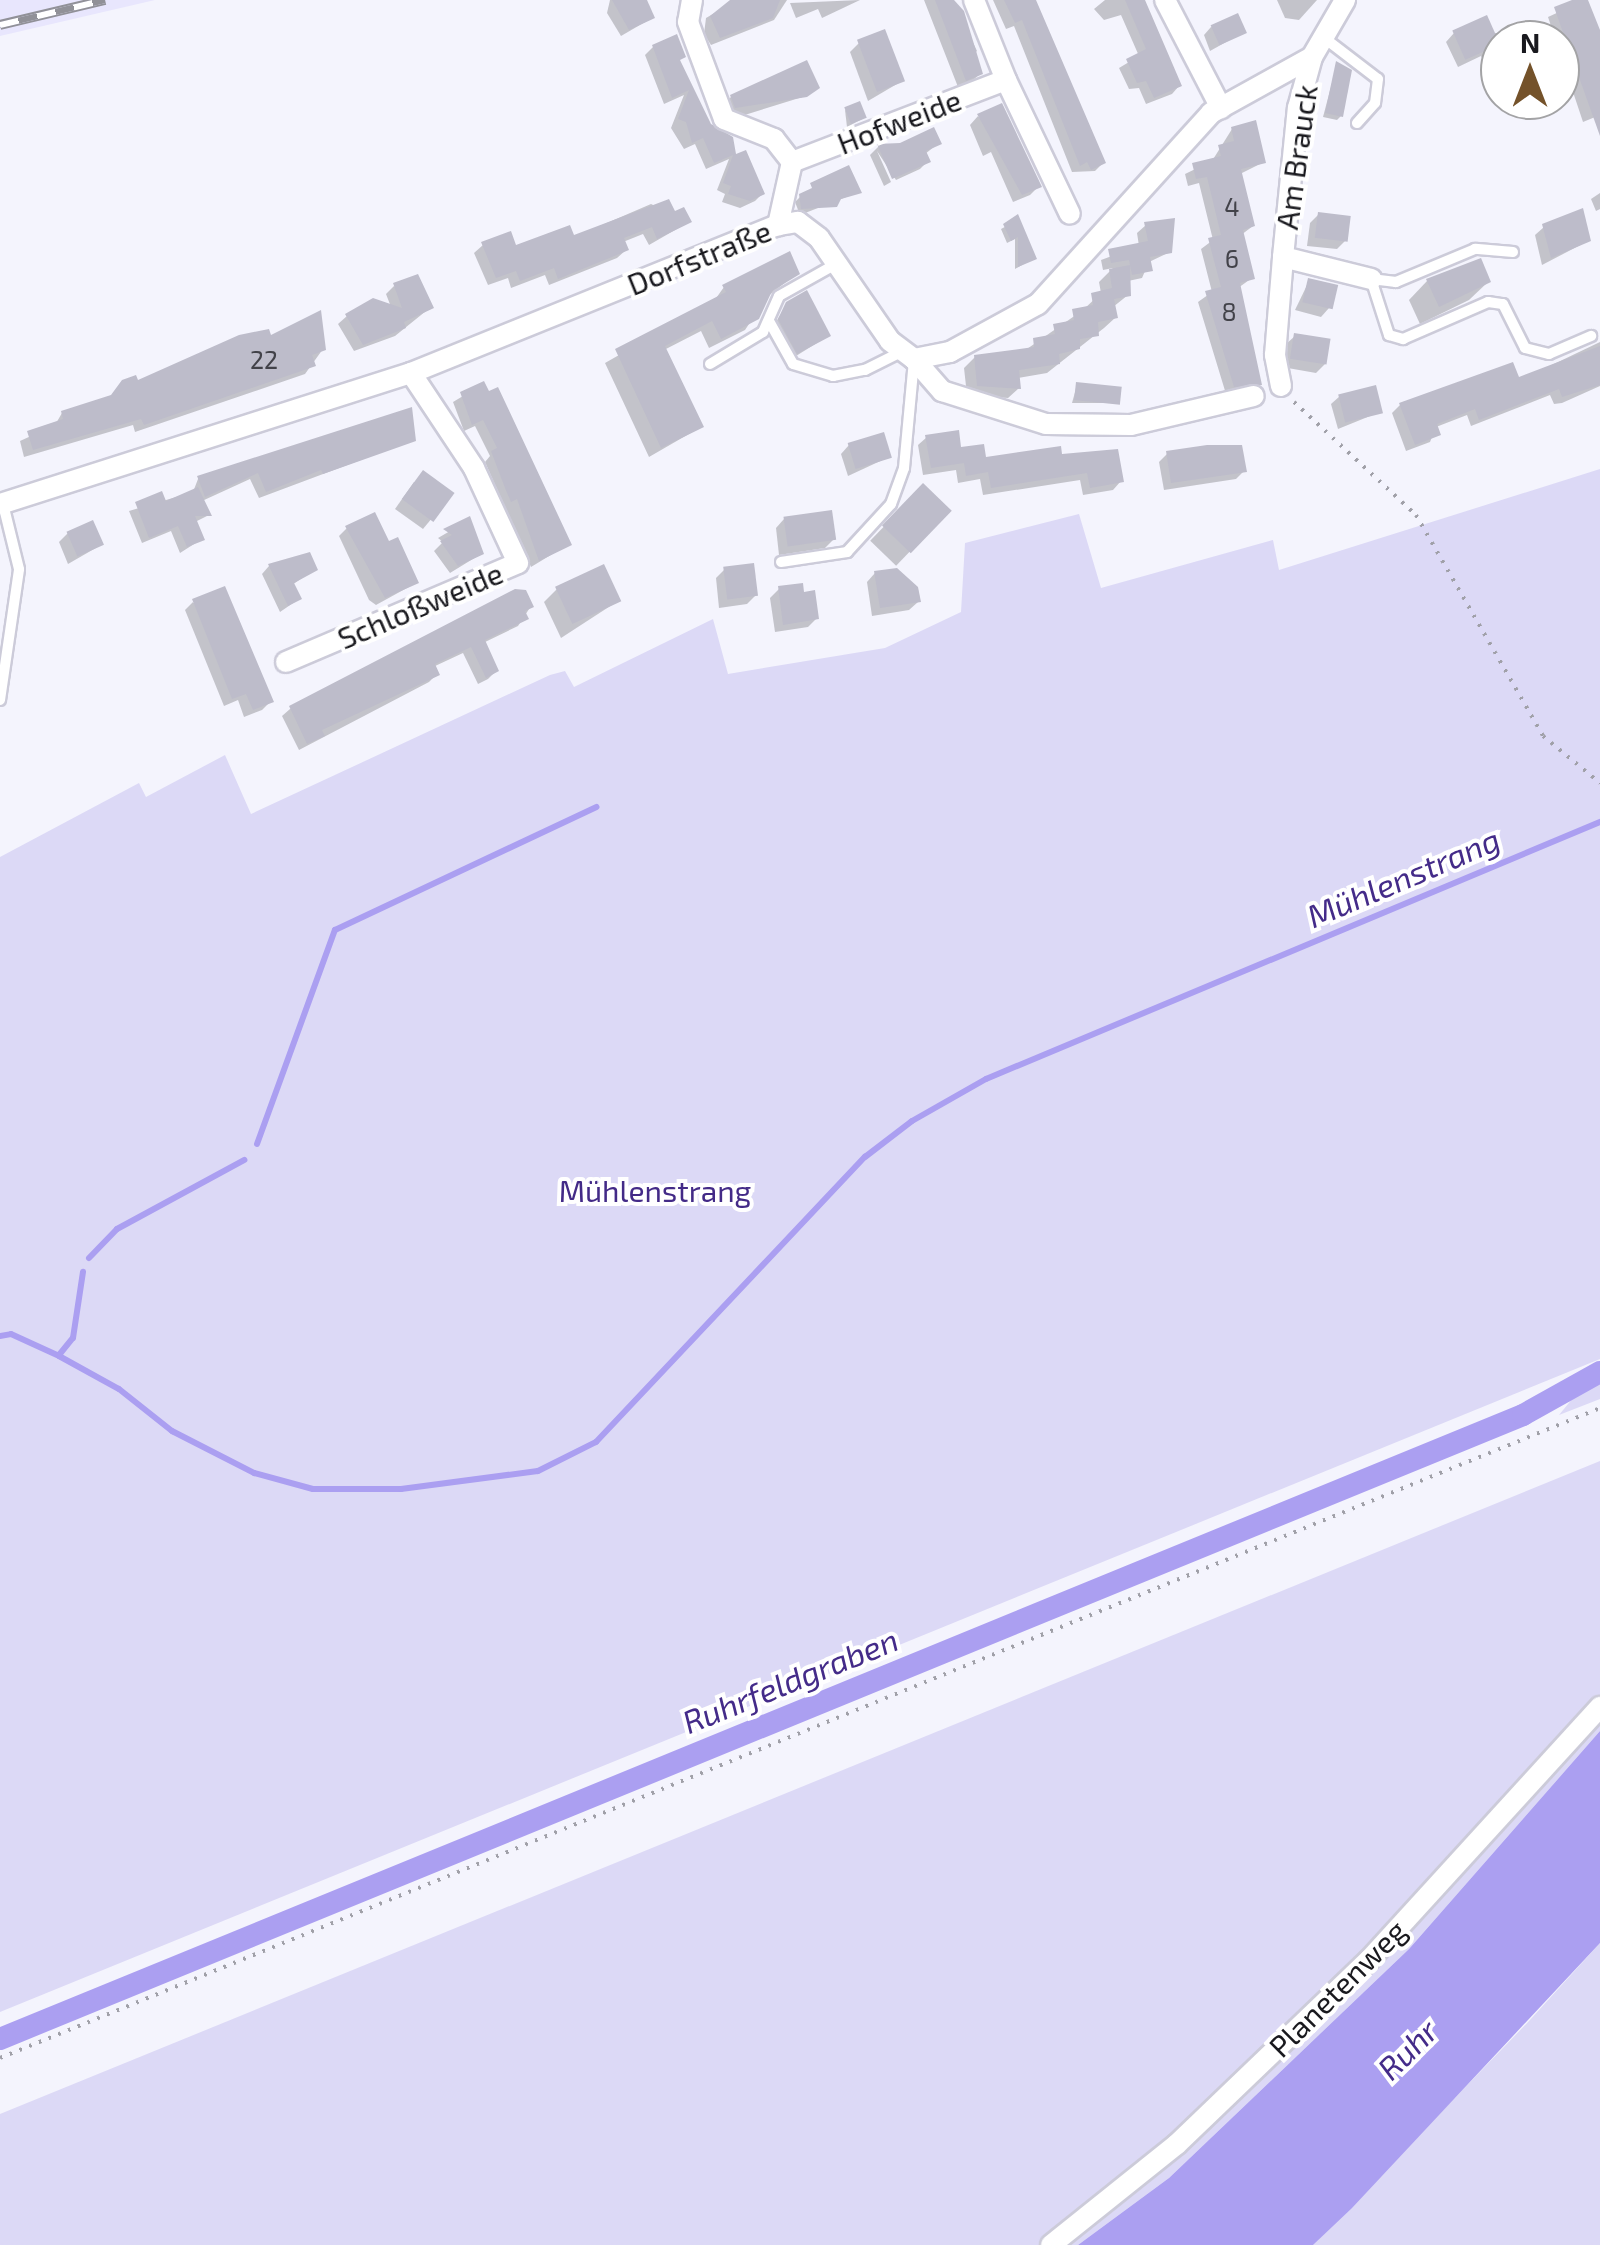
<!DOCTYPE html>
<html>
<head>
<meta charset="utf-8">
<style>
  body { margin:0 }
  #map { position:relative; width:1600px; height:2245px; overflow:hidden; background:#f4f4fd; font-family:"Exo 2",sans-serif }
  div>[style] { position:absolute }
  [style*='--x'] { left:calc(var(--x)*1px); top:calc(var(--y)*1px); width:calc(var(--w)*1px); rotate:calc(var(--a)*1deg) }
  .built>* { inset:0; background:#e8e6fd }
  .green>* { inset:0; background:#dcd9f6 }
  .water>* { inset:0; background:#ab9ff1 }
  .shadow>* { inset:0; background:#0003; transform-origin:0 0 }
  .stream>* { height:6px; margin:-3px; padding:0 3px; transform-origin:3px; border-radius:3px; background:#ab9ff1 }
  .canal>* { height:22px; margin:-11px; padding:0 11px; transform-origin:11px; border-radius:11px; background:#ab9ff1 }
  .building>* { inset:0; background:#bdbcca; transform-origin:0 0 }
  .path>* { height:4px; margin-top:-2px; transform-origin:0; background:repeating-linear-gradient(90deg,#a0a0a8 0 2.5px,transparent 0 10.5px) }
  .roads { filter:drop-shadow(2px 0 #cccbd9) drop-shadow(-2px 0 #cccbd9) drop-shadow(0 2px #cccbd9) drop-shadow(0 -2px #cccbd9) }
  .service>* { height:10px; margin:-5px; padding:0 5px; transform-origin:5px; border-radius:5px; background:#fff }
  .minor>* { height:20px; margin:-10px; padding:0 10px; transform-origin:10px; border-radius:10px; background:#fff }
  .rail>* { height:10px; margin-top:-5px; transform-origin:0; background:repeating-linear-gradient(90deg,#fff 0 19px,#919198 0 38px); box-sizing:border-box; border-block:2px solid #919198 }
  span { translate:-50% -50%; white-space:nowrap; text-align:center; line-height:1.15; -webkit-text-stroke:8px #fff; paint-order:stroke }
  .number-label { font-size:25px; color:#424249 }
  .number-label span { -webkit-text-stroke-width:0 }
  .street-label { font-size:30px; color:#19191e }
  .park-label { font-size:30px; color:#432a87 }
  .water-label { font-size:32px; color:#442b89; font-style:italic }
  .north { position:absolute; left:1480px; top:20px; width:100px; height:100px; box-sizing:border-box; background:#fff; border:2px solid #a3a3a5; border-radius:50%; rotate:0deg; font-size:28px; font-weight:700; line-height:40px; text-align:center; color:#19191e }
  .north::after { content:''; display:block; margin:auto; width:35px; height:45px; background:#74522a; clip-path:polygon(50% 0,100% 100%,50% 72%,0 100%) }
</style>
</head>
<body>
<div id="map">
  <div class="built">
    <div style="clip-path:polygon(0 0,155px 0,0 36px)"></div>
  </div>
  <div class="green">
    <div style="clip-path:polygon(1600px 469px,1600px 1359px,0 2012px,0 857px,139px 783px,146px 797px,225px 755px,251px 814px,550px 675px,565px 671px,574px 687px,713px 619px,728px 674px,885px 648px,961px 612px,965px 543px,1079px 514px,1101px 588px,1273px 540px,1279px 570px)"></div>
    <div style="clip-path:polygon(1600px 1364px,1600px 1399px,1559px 1415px,1600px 1365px)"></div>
    <div style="clip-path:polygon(1600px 1461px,1600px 1731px,1409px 1949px,1169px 2178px,1078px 2245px,0 2245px,0 2114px)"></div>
    <div style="clip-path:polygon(1600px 1943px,1600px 2245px,1313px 2245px,1529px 2021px)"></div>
  </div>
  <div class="water">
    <div style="clip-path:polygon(1600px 1731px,1600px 1943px,1352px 2208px,1313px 2245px,1078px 2245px,1169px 2178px,1409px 1949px)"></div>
  </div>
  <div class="shadow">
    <div style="clip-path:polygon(610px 0,645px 0,652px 18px,621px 36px,607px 13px)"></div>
    <div style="clip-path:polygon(737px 0,787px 0,774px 20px,711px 45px,704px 34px,706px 18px)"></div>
    <div style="clip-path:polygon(860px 0,822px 18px,818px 9px,796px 18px,790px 3px)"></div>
    <div style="clip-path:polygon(924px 0,953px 0,977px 51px,972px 55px,980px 74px,972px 81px,958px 87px)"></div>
    <div style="clip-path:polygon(993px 0,1034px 0,1103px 163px,1095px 171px,1072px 172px,1014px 26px,1006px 29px)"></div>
    <div style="clip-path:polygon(1105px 0,1141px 0,1179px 86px,1172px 94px,1146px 104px,1139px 88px,1129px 89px,1119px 68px,1139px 56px,1121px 15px,1104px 20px,1094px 9px)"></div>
    <div style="clip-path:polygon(1277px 0,1317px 0,1299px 20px,1285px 18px)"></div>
    <div style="clip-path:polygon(1585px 0,1600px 45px,1600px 115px,1583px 122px,1548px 17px)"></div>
    <div style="clip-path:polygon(1211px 27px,1244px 32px,1210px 51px,1204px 35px)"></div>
    <div style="clip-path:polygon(1454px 33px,1504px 33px,1500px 69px,1489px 74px,1481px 56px,1458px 67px,1446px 42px)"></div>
    <div style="clip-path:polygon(859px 43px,902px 81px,868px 101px,850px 52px)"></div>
    <div style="clip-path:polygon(653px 47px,679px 61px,710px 126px,731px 139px,734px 157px,762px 194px,755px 201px,740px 208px,722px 202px,725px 194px,717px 190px,729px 159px,706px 169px,695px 144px,684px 149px,671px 128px,684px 95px,664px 104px,645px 55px)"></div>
    <div style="clip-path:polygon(1337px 64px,1341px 116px,1337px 120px,1323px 117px)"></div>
    <div style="clip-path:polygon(809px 95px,735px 118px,724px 104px,731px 97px)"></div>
    <div style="clip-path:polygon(845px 110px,864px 118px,847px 127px)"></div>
    <div style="clip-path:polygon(978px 116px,1039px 186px,1030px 195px,1013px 202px,991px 152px,983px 156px,970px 125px)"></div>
    <div style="clip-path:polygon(1232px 129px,1264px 162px,1240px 174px,1253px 226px,1241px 235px,1252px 278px,1238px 288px,1259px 384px,1251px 392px,1226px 394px,1198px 302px,1212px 292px,1201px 249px,1213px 240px,1199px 183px,1188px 186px,1185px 174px,1212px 161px)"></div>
    <div style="clip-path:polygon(939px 143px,925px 154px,928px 161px,920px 169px,896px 180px,877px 151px,891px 182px,884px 186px,870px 155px,878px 147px)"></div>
    <div style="clip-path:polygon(859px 192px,800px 215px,795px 202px,801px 196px)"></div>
    <div style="clip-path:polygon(1600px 193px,1600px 209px,1596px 211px,1591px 199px)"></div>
    <div style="clip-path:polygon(651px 204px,689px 222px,649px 245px,643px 234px,623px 242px,626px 250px,617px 258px,549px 285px,545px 275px,511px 288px,508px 278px,488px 285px,474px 253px,483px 245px,515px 248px,572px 238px)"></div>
    <div style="clip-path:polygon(1319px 214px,1346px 240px,1337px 249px,1307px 246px,1310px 223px)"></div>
    <div style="clip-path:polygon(1018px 220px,1034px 258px,1015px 269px,1015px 239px,1007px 243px,1001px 229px)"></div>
    <div style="clip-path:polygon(1146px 225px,1170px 252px,1149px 262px,1142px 278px,1128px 281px,1128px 295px,1113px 307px,1115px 318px,1104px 328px,1047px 373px,1018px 378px,1019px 388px,1008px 398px,967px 395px,964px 368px,975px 357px,1024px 351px,1083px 310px,1101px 293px,1099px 282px,1113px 268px,1103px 270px,1101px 260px,1139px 246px,1137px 233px)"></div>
    <div style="clip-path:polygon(1544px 227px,1588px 241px,1542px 265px,1535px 235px)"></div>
    <div style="clip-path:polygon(797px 273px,767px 297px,745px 330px,709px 348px,701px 331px,664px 350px,701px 427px,649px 457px,605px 363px,714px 301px,724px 287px)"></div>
    <div style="clip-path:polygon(1309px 281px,1329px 308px,1321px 317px,1295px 310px)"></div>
    <div style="clip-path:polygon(1427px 281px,1488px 282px,1469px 300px,1420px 324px,1409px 300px)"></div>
    <div style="clip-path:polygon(394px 286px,431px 307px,395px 336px,354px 351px,338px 324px,347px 316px,391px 307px,386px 294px)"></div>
    <div style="clip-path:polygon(787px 304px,828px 336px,788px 361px,771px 330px)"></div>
    <div style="clip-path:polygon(1295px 336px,1325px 364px,1316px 373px,1282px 367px,1286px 344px)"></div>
    <div style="clip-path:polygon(270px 339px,323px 349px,305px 374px,135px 432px,133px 425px,24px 457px,20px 441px,55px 425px,62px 413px)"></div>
    <div style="clip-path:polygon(1600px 342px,1600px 386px,1562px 403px,1554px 404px,1550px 395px,1471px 426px,1467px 415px,1436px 427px,1430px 442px,1406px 451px,1392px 413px,1400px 405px,1518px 381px)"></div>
    <div style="clip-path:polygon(483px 384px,569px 544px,531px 567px,485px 462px,490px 456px,475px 426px,464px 431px,453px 402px)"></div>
    <div style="clip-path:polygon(1077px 385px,1118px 403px,1072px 403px)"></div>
    <div style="clip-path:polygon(1340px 396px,1380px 412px,1338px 429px,1331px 404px)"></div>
    <div style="clip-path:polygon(927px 437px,984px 460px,1060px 456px,1121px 481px,1113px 490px,1083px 495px,1080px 480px,983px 495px,980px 479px,958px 483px,956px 470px,923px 475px,918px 445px)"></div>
    <div style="clip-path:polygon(414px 440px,259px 498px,250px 479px,202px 501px,209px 515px,195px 522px,202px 539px,180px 553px,171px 531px,142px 543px,129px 511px,193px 492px,198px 479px)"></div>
    <div style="clip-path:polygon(849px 445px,889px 457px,848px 476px,841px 454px)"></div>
    <div style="clip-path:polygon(1167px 454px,1244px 471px,1236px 479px,1164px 490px,1159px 462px)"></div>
    <div style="clip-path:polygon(414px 482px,452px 494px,423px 529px,395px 509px)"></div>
    <div style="left:923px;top:486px;width:36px;height:76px;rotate:44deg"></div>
    <div style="clip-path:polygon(784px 519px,833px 540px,825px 548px,779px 555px,776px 528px)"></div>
    <div style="clip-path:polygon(469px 520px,481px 554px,450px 573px,434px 551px,443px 542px,438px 538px)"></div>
    <div style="clip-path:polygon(347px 528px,388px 544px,416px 583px,376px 605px,369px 600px,339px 536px)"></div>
    <div style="clip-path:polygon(68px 533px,101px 545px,68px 564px,59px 542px)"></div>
    <div style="clip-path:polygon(269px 566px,315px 569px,292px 585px,299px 599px,280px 612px,262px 574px)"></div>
    <div style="clip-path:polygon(724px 570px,756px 595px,747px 604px,719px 608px,716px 578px)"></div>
    <div style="clip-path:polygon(875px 573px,918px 602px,909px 610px,872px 616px,867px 582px)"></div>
    <div style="clip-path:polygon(557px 589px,618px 601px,561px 638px,544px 602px)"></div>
    <div style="clip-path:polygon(779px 589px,817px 618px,808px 627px,775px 632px,770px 598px)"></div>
    <div style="clip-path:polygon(193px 602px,271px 701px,262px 710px,244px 717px,238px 700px,224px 706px,185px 610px)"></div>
    <div style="clip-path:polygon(531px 606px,518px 626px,483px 643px,496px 671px,488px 679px,478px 684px,463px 653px,433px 667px,437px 674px,429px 682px,299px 750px,282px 716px,290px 709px)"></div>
  </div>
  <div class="stream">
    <div style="--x:257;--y:1144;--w:228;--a:-70"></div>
    <div style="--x:335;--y:930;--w:289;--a:-25.2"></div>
    <div style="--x:89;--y:1258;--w:40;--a:-46"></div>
    <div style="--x:117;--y:1229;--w:145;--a:-28.5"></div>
    <div style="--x:0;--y:1336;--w:11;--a:-10"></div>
    <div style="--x:11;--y:1334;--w:53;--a:24.6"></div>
    <div style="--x:59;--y:1356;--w:68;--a:28.8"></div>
    <div style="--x:119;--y:1389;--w:68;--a:38.4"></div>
    <div style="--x:172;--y:1431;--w:92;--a:27.1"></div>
    <div style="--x:254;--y:1473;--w:61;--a:15.2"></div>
    <div style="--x:313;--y:1489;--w:88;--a:0"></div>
    <div style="--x:401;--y:1489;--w:138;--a:-7.5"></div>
    <div style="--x:538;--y:1471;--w:65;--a:-26.6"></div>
    <div style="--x:596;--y:1442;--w:392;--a:-46.7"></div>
    <div style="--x:865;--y:1157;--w:59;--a:-37.5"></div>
    <div style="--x:912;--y:1121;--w:85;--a:-29.6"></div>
    <div style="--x:986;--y:1079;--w:666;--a:-22.71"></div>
    <div style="--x:59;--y:1355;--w:22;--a:-51"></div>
    <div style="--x:73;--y:1338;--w:67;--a:-81.4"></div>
  </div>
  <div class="canal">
    <div style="--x:0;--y:2039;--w:1646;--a:-22.28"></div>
    <div style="--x:1523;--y:1415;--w:88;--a:-29.2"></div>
  </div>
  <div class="building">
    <div style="clip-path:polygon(612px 0,647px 0,655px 18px,629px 30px)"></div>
    <div style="clip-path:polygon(730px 0,780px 0,773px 18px,720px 38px,710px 16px)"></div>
    <div style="clip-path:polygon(935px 0,954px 0,964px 11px,983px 74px,966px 81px)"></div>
    <div style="clip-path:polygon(1004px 0,1036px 0,1106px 163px,1091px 170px,1087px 162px,1080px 166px,1022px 20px,1015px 23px)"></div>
    <div style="clip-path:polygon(1125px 0,1145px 0,1182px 86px,1154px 98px,1146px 81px,1137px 83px,1126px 59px,1146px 49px)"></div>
    <div style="clip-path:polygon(1572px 0,1588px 0,1600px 30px,1600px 136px,1554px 7px)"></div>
    <div style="left:1238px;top:13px;width:22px;height:30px;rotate:66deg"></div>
    <div style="left:1487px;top:15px;width:32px;height:38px;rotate:66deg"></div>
    <div style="left:885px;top:29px;width:56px;height:30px;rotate:69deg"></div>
    <div style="clip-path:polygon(677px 34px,686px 57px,680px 60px,711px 124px,733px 137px,736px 154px,746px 150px,765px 194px,750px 201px,728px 194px,731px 186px,723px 183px,733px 155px,714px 163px,703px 138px,692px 143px,686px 122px,678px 119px,689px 90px,672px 98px,652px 45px)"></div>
    <div style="clip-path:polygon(807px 60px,820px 88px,807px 97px,735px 108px,730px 95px)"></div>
    <div style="clip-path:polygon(1336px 61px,1352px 70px,1343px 117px,1325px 113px)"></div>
    <div style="left:860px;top:101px;width:18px;height:17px;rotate:68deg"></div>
    <div style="clip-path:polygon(1002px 103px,1042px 187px,1022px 195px,977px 114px)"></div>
    <div style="clip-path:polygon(1256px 120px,1266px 163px,1241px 169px,1255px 226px,1243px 230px,1255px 279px,1240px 283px,1262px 385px,1234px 387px,1205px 291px,1221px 287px,1208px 238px,1221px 235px,1207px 177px,1196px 179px,1192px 163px,1221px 156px,1218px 145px,1234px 141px,1231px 127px)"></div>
    <div style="clip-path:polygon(934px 127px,942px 144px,926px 151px,931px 162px,892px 179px,877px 144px,900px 143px)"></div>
    <div style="clip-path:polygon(849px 165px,862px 193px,841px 199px,837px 207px,801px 209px,799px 194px,812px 188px,810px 183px)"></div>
    <div style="clip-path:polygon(669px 199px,675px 211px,684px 207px,692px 222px,657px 239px,652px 227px,624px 238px,629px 250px,558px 279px,554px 268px,520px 281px,516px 271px,496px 278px,481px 242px,511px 231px,516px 245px,570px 225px,574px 235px)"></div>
    <div style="clip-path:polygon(1583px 208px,1591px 241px,1551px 258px,1542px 224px)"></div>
    <div style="left:1318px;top:212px;width:33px;height:26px;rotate:7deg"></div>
    <div style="clip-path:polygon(1018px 214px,1037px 259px,1018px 267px,1018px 237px,1011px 241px,1003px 224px)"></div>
    <div style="clip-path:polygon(1175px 218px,1172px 253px,1150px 257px,1153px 271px,1132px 275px,1129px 260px,1111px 263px,1108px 249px,1148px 241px,1144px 222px)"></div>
    <div style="clip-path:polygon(790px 251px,800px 274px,772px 291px,759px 319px,721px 339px,712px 321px,665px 346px,704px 427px,661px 448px,615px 349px,726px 292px,722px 285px)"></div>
    <div style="clip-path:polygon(1481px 258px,1491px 282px,1439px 307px,1426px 279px)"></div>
    <div style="clip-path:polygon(1130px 265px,1131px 296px,1114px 299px,1118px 318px,1098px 322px,1099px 336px,1080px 339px,1080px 349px,1059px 354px,1060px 364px,1019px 370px,1021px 389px,977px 386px,974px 355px,1034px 347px,1033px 338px,1055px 334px,1053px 324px,1074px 320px,1072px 309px,1093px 305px,1091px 293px,1112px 288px,1109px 269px)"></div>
    <div style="clip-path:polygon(418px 274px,434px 308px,404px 322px,406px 328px,363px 345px,345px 314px,373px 298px,402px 308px,393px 283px)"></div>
    <div style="left:1308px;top:278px;width:31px;height:25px;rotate:13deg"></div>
    <div style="clip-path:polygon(807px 290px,831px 336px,797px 354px,778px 319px,786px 302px)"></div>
    <div style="clip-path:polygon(321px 310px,326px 350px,312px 355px,316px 366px,144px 425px,141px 419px,33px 450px,27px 431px,63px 419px,61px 411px,111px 395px,122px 380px,136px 375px,138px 380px,239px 335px,269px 329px,271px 335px)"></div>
    <div style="left:1294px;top:333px;width:37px;height:26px;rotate:9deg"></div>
    <div style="clip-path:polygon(1600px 346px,1600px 385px,1562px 397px,1559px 389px,1479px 420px,1475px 409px,1437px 424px,1441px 435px,1415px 445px,1399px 403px,1513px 362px,1519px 377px)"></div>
    <div style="clip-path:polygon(484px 381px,489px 391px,498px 387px,572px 545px,539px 561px,517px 499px,511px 502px,505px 488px,491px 451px,497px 448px,483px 420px,472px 425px,460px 392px)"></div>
    <div style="left:1076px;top:382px;width:46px;height:18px;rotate:6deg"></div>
    <div style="left:1376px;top:385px;width:29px;height:39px;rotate:76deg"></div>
    <div style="clip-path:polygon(412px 407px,416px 441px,323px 474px,321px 470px,266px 492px,258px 473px,205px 497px,197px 476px)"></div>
    <div style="clip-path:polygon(959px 430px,961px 447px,984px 444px,986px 457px,1061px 446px,1062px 454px,1118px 449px,1124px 482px,1090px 488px,1087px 473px,991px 488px,988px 472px,966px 476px,964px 463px,931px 468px,925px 435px)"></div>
    <div style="left:884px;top:432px;width:27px;height:38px;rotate:73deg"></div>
    <div style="clip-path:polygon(1207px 445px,1242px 445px,1247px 472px,1171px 483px,1166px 451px)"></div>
    <div style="left:423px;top:470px;width:39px;height:36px;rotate:36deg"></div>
    <div style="left:923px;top:483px;width:40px;height:59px;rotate:44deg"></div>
    <div style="clip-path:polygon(198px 487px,212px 516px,195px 516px,205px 540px,187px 547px,178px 526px,149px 538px,135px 502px,162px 491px,166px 501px)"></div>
    <div style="left:832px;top:510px;width:30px;height:49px;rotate:82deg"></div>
    <div style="clip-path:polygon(375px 512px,389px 541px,398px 537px,419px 583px,385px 598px,345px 526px)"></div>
    <div style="clip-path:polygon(470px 516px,484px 554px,458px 566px,440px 541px,452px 535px,443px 529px)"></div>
    <div style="left:93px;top:520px;width:27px;height:29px;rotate:66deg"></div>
    <div style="clip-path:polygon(310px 552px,318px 570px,294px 583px,302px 599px,288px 606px,268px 564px)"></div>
    <div style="left:754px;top:563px;width:33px;height:31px;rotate:83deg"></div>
    <div style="left:604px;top:564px;width:41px;height:54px;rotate:65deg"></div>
    <div style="clip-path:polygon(897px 568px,918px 587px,921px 602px,880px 608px,874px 571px)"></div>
    <div style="clip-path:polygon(803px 583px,804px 592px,815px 590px,819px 619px,783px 625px,778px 586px)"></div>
    <div style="clip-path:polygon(225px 586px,274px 702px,253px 710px,246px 694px,232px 699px,192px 599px)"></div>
    <div style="clip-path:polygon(515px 589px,526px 590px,534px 607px,525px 611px,529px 619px,485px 640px,499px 671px,486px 678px,471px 647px,435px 664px,440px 675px,322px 730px,325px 736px,307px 744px,289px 706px)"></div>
  </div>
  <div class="path">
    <div style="--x:1294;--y:402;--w:166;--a:42.8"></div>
    <div style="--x:1416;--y:515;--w:255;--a:60.1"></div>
    <div style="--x:1543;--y:736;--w:74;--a:39.5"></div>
    <div style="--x:0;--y:2058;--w:1727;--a:-22.11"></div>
  </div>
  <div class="roads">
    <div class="service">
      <div style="--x:1323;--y:37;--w:69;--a:37.4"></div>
      <div style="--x:1378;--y:79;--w:24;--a:97"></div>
      <div style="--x:1375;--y:103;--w:27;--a:132"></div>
      <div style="--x:1513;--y:252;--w:38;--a:-175"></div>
      <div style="--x:1475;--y:249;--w:86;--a:157.3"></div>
      <div style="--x:1396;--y:282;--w:25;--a:-173"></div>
      <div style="--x:1371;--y:279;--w:59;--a:72.2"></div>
      <div style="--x:1389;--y:335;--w:15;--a:16"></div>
      <div style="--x:1403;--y:339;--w:93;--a:-23.5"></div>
      <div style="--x:1488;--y:302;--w:15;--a:8"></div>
      <div style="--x:1503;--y:304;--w:49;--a:63.4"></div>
      <div style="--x:1525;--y:348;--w:25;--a:14"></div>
      <div style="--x:1549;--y:354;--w:46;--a:-23.2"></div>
      <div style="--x:769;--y:321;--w:49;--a:60.8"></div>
      <div style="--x:793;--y:364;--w:42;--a:16.7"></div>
      <div style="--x:833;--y:376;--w:33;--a:-11"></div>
      <div style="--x:865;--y:370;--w:42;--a:-26.6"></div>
      <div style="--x:710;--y:364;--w:62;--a:-31.1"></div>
      <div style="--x:763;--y:332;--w:39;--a:-66"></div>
      <div style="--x:779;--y:296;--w:65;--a:-29.3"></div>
      <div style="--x:781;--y:562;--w:67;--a:-8.6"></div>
      <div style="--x:847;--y:552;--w:65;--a:-47.5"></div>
      <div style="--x:891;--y:504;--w:38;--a:-70"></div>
      <div style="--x:904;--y:468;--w:108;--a:-84.7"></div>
      <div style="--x:0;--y:700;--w:132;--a:-81.7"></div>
      <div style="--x:19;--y:569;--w:67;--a:-103.8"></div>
    </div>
    <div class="minor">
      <div style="--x:692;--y:0;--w:22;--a:100"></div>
      <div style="--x:688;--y:22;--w:103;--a:69.6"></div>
      <div style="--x:724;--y:119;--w:54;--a:21.8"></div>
      <div style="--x:774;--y:139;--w:29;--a:52"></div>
      <div style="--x:792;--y:162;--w:65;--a:102.5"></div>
      <div style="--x:1165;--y:0;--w:122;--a:62.6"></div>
      <div style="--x:1006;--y:80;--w:148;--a:64.5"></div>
      <div style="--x:792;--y:162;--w:229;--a:-21"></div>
      <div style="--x:1006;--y:80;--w:86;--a:-111.8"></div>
      <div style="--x:1283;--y:257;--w:91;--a:14"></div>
      <div style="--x:914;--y:359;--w:43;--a:48.8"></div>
      <div style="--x:942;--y:391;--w:109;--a:17.6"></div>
      <div style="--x:1046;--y:424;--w:85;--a:0.7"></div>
      <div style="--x:1131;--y:425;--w:126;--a:-13.3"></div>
      <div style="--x:1281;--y:386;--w:32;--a:-101"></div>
      <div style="--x:1275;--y:355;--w:98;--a:-85.3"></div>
      <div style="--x:1283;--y:257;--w:150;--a:-84.3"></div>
      <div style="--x:1298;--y:108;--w:53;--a:-74.6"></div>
      <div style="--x:0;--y:504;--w:431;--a:-17.7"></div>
      <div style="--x:411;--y:373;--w:396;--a:-22"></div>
      <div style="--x:778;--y:225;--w:20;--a:-9"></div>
      <div style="--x:798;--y:222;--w:26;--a:37"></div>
      <div style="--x:819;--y:238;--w:125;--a:55.4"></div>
      <div style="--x:890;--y:341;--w:30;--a:37"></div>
      <div style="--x:914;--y:359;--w:37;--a:-11"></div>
      <div style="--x:950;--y:352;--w:100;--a:-28.6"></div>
      <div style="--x:1038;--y:304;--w:258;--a:-47.8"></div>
      <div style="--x:1211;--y:113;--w:115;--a:-29"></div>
      <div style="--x:1312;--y:57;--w:66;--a:-59.9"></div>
      <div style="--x:286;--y:662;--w:252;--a:-23.1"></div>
      <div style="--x:518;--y:563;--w:105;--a:-114.9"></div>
      <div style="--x:474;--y:468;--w:114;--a:-123.6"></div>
      <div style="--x:1051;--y:2245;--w:161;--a:-38.7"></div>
      <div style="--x:1177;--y:2144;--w:266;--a:-43.8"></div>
      <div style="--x:1369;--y:1960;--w:343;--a:-47.6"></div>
    </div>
  </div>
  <div class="rail">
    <div style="--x:0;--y:25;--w:108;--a:-13.4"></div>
  </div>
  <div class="number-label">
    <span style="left:1232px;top:206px">4</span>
    <span style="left:1232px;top:258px">6</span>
    <span style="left:1229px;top:311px">8</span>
    <span style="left:264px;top:359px">22</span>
  </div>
  <div class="street-label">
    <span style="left:899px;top:121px;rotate:-21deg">Hofweide</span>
    <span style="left:1296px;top:157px;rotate:-82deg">Am Brauck</span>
    <span style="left:699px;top:257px;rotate:-22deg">Dorfstraße</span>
    <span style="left:420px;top:605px;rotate:-23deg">Schloßweide</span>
    <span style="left:1337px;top:1988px;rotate:-45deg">Planetenweg</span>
  </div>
  <div class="park-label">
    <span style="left:655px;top:1190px">Mühlenstrang</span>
  </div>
  <div class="water-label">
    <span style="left:1403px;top:877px;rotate:-23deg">Mühlenstrang</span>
    <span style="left:790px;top:1680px;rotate:-22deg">Ruhrfeldgraben</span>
    <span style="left:1407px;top:2049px;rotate:-45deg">Ruhr</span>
  </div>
  <div class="north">N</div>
</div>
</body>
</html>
